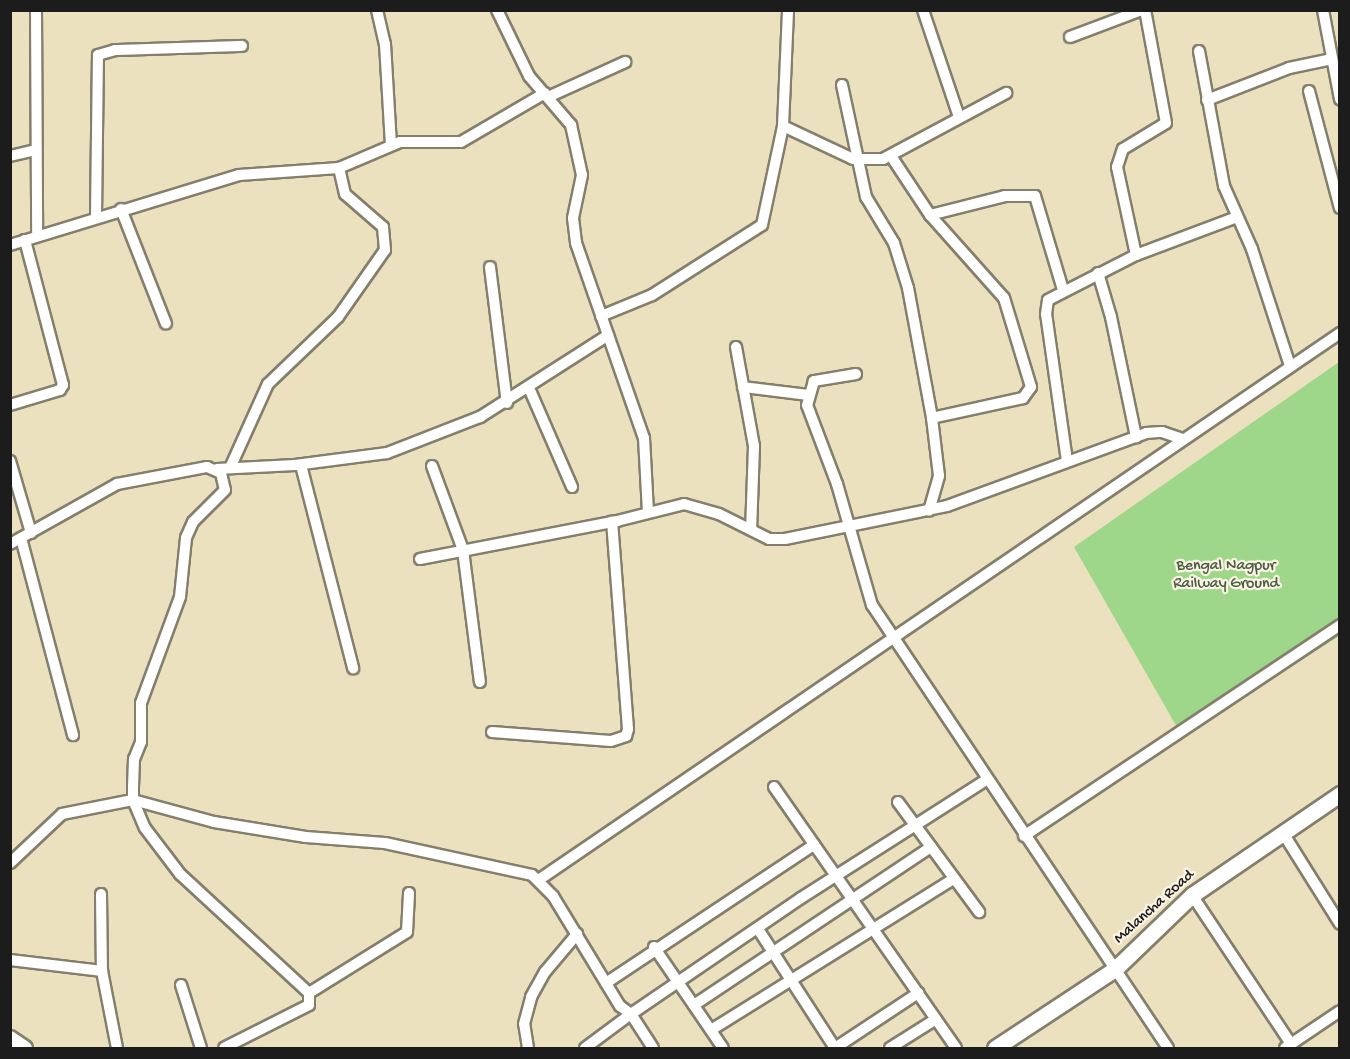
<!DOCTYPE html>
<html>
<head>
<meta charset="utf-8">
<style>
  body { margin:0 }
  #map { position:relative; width:1350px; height:1059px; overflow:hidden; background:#ebe1be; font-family:"Gochi Hand",sans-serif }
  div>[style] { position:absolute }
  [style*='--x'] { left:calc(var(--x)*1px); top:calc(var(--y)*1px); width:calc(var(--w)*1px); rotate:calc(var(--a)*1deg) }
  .green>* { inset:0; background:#9ed789 }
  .roads { filter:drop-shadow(2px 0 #847e6d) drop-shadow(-2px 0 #847e6d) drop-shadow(0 2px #847e6d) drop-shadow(0 -2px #847e6d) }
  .minor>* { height:10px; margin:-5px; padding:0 5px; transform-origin:5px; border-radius:5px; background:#fff }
  .tertiary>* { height:14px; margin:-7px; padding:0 7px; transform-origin:7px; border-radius:7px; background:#fff }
  .secondary>* { height:15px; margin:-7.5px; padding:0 7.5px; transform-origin:7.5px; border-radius:7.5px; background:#fff }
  span { translate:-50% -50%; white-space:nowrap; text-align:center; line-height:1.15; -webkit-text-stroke:4.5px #fcf5e5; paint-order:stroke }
  .park-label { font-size:16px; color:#4a5d42 }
  .street-label { font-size:16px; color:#1c1c1c }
  .frame { position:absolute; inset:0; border:12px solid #1c1c1c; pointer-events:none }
</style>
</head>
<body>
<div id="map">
  <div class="green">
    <div style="clip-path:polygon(1339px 362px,1339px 636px,1182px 736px,1074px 547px)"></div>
  </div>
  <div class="roads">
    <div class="minor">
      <div style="--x:36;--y:10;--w:226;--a:89.7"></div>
      <div style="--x:377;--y:10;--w:35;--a:77"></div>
      <div style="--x:385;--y:44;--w:100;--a:86.6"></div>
      <div style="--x:497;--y:10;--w:73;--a:64.1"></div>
      <div style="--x:529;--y:76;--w:65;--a:49.4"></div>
      <div style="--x:571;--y:125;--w:51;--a:77.6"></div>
      <div style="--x:582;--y:175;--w:44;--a:101.8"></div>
      <div style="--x:573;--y:218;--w:25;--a:83"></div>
      <div style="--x:576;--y:243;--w:207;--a:70.8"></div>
      <div style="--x:644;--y:438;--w:73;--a:86.9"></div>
      <div style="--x:923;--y:10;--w:113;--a:71.4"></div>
      <div style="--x:1323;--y:10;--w:91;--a:79.2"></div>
      <div style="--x:1070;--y:37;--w:77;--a:-20.6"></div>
      <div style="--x:1199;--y:51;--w:137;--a:79.5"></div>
      <div style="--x:1224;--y:186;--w:69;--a:66"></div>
      <div style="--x:1252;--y:249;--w:123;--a:72"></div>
      <div style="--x:842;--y:85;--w:115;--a:77.9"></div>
      <div style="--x:866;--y:197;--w:54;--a:58.7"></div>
      <div style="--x:894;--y:243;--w:47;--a:72.7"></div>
      <div style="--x:908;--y:288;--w:132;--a:79.5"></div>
      <div style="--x:932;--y:418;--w:58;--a:83.1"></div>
      <div style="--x:939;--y:476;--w:36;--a:106"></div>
      <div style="--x:1309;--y:91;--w:121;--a:75.2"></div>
      <div style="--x:548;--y:97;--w:85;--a:-24.4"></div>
      <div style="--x:1207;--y:100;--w:88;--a:-21.3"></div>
      <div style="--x:1289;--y:68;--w:44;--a:-11.8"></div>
      <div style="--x:783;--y:126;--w:77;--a:25.2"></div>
      <div style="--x:853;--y:159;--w:30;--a:0"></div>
      <div style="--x:883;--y:159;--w:140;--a:-28.2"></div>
      <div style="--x:10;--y:156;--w:27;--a:-13"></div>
      <div style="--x:891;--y:156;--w:71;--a:56.5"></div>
      <div style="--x:930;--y:215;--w:111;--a:48.3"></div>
      <div style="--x:1004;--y:298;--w:93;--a:73.1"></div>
      <div style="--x:1031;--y:387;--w:14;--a:126"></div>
      <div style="--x:1023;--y:398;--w:93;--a:167.6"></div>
      <div style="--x:121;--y:209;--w:123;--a:68.6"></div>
      <div style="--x:930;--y:215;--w:77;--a:-14.2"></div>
      <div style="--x:1005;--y:196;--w:30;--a:0"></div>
      <div style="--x:1035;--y:196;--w:98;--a:73.4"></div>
      <div style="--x:96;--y:216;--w:161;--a:-89.3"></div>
      <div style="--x:98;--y:55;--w:18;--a:-16"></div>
      <div style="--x:115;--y:50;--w:127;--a:-1.8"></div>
      <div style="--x:10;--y:245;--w:239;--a:-17"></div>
      <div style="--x:239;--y:175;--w:100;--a:-4"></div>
      <div style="--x:339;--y:168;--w:66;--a:-23.1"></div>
      <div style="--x:400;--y:142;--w:61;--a:0"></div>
      <div style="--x:461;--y:142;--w:97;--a:-30.3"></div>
      <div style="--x:1136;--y:255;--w:90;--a:-102.2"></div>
      <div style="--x:1117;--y:167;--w:19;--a:-72"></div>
      <div style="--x:1123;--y:149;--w:50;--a:-31.2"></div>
      <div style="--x:1166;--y:123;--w:115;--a:-100.5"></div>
      <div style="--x:490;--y:267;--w:137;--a:82.9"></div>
      <div style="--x:1098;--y:273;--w:46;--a:73.5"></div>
      <div style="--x:1111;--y:317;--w:123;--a:78.2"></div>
      <div style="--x:601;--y:316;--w:55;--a:-22.4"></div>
      <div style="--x:652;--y:295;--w:130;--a:-32.5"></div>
      <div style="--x:762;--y:225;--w:101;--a:-78"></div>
      <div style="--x:783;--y:126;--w:116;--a:-87.5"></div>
      <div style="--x:736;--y:347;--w:101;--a:79.7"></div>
      <div style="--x:754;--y:446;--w:84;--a:92"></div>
      <div style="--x:856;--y:374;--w:43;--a:170.5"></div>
      <div style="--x:814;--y:381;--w:25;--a:106"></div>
      <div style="--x:807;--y:405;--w:85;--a:69.2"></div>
      <div style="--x:837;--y:484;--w:126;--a:73.9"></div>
      <div style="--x:872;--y:605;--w:533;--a:56.25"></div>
      <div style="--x:743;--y:387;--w:65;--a:7"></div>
      <div style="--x:529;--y:388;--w:108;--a:66.5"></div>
      <div style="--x:10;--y:405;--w:52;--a:-16.7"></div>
      <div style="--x:60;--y:390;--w:6;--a:-59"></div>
      <div style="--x:63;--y:385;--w:150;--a:-104.7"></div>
      <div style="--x:10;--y:461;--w:75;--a:73.7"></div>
      <div style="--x:1067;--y:461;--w:148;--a:-98.1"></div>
      <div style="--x:1046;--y:314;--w:14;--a:-82"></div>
      <div style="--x:1048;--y:300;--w:99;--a:-27.1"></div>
      <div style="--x:1136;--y:255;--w:108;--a:-20.6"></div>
      <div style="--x:301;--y:465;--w:210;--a:75.6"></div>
      <div style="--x:432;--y:466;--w:90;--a:69.7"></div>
      <div style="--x:463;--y:550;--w:133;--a:82.7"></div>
      <div style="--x:230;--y:468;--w:92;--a:-65.7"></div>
      <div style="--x:268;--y:384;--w:97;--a:-43.7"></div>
      <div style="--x:338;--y:317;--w:82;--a:-55"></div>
      <div style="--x:385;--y:250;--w:23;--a:-95"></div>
      <div style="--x:383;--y:227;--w:50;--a:-139"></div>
      <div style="--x:345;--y:194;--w:27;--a:-103"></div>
      <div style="--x:217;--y:469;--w:78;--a:-2.9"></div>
      <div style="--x:295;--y:465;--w:93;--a:-7.4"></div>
      <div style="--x:387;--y:453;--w:100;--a:-21.2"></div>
      <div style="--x:480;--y:417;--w:152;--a:-32.6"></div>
      <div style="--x:21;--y:538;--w:204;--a:75.2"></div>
      <div style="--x:10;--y:544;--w:123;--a:-29.3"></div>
      <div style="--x:117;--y:484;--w:92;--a:-10.7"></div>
      <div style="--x:207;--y:467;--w:15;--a:23"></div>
      <div style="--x:221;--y:473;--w:17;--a:77"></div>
      <div style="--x:225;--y:490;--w:45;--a:135"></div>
      <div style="--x:193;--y:522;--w:17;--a:114"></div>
      <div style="--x:186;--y:538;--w:59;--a:95.8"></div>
      <div style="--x:180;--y:597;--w:113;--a:110.2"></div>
      <div style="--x:141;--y:703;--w:39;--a:90"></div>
      <div style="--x:141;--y:742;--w:18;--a:112"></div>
      <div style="--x:134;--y:759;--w:27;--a:92"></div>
      <div style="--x:133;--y:786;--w:14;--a:90"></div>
      <div style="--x:133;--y:800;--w:30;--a:67"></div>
      <div style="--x:145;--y:828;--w:58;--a:52.7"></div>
      <div style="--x:180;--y:874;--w:176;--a:42.7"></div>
      <div style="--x:309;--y:993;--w:12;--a:90"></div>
      <div style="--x:309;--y:1005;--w:95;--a:153.2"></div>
      <div style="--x:420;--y:559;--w:201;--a:-10.9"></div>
      <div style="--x:617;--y:521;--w:69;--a:-14.2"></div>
      <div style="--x:684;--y:504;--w:36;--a:16"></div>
      <div style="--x:719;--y:514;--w:56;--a:26.6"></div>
      <div style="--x:769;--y:539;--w:16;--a:0"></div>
      <div style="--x:785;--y:539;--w:165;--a:-11.5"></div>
      <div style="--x:947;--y:506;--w:212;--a:-20.1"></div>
      <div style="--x:1146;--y:433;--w:16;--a:-4"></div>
      <div style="--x:1162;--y:432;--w:21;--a:19"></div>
      <div style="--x:492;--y:732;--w:119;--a:4.3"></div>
      <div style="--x:611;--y:741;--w:16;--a:-18"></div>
      <div style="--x:626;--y:736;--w:7;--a:-74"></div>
      <div style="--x:628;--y:729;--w:208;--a:-94.4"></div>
      <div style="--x:774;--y:787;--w:318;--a:55.1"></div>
      <div style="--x:898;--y:802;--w:137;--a:53.6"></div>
      <div style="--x:1283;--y:833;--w:107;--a:57.9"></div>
      <div style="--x:1024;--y:836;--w:380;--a:-33.7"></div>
      <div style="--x:10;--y:863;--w:71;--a:-43.3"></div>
      <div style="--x:62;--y:814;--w:72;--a:-11.2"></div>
      <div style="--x:133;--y:800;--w:84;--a:15.2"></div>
      <div style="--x:214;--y:822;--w:93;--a:9.3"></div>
      <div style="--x:306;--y:837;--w:79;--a:4.3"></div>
      <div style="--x:385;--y:843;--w:150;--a:12.3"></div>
      <div style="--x:532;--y:875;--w:30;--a:45"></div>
      <div style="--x:553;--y:896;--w:129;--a:58.7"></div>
      <div style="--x:620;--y:1006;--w:14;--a:36"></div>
      <div style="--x:631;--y:1014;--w:206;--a:-34.3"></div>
      <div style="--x:801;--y:898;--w:219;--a:-32.5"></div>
      <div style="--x:540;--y:879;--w:969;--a:-34.31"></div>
      <div style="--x:101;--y:894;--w:77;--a:89.3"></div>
      <div style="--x:102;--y:971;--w:78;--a:79"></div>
      <div style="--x:1192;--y:895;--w:179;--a:56.4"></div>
      <div style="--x:758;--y:929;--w:142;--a:57.1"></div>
      <div style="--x:654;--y:947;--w:122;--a:55.7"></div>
      <div style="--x:10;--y:960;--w:93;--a:6.8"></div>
      <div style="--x:606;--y:983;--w:250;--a:-33.6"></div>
      <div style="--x:181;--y:985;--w:66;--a:72.4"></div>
      <div style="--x:309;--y:993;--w:115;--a:-31.9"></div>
      <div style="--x:407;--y:932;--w:39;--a:-87"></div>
      <div style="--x:694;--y:1005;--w:285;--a:-33.7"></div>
      <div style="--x:711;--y:1030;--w:286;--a:-31.9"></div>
      <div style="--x:528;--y:1048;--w:24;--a:-99"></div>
      <div style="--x:524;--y:1024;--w:28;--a:-75"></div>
      <div style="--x:531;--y:997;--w:29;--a:-61"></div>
      <div style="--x:545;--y:972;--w:50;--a:-49.9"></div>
      <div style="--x:585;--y:1048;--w:57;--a:-36.5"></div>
      <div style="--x:631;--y:1014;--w:40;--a:57.1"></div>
      <div style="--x:835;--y:1048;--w:100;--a:-33.5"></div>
      <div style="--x:890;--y:1048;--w:54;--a:-32.2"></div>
      <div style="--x:1285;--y:1048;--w:66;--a:-33.9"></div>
    </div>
    <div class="tertiary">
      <div style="--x:10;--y:1038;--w:18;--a:34"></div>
    </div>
    <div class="secondary">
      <div style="--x:995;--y:1048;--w:144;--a:-33.4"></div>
      <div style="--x:1115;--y:969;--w:107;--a:-43.9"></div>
      <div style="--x:1192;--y:895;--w:179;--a:-34.3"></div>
    </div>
  </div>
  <div class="park-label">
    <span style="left:1226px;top:576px">Bengal Nagpur<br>Railway Ground</span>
  </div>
  <div class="street-label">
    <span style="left:1155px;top:908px;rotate:-42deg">Malancha Road</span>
  </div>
  <div class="frame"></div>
</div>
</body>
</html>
